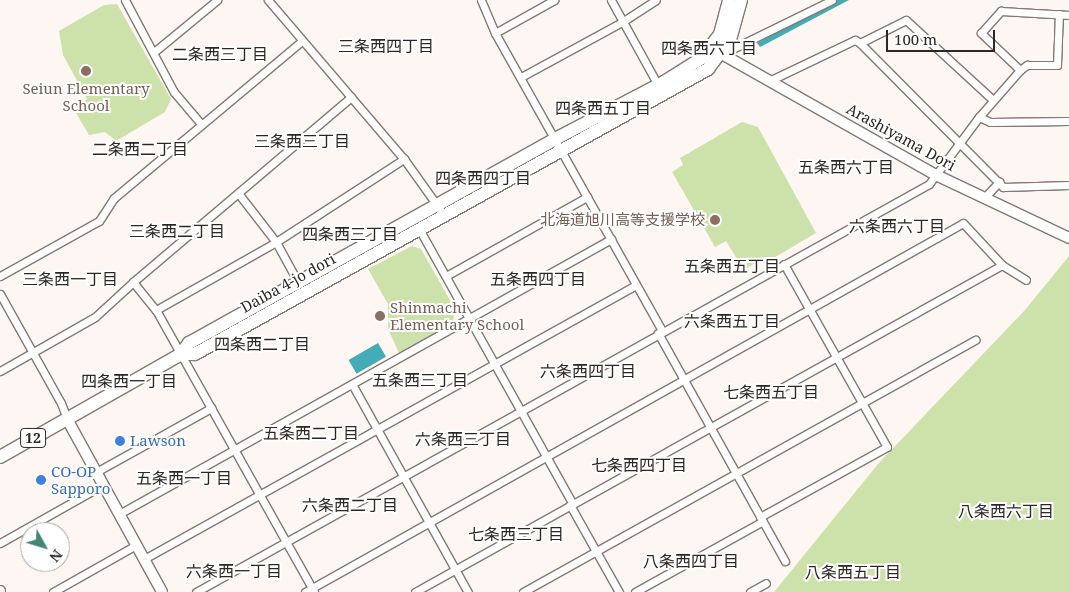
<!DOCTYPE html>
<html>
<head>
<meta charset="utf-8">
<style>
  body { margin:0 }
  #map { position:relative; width:1069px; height:592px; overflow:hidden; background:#fef6f3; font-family:"Noto Serif","Noto Sans JP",serif }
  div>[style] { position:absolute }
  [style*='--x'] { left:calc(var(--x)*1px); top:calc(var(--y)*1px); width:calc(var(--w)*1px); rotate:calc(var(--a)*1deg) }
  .green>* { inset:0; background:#cde2aa }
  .water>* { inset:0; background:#43adb7; transform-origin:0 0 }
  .roads { filter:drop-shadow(1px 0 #847974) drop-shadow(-1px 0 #847974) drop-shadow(0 1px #847974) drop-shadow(0 -1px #847974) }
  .street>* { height:7px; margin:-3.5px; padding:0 3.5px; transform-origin:3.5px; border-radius:3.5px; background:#fff }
  .secondary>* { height:10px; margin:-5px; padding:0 5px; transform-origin:5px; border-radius:5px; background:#fff }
  .highway>* { height:12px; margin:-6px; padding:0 6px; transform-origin:6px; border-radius:6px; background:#fff }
  .dots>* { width:14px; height:14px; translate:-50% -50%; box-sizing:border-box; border:2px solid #fff; border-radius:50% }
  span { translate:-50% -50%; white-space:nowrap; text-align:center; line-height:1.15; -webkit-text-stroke:4px #fff; paint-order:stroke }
  .shield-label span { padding:1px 4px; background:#fff; border:1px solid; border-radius:4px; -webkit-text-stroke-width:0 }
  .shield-label { font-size:14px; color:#2c2725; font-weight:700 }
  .education-label { font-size:15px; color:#785e54 }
  .right { translate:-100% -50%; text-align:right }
  .left { translate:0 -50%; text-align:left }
  .street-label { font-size:15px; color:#2c2725 }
  .shop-label { font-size:15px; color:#366cbe }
  .neighbourhood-label { font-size:16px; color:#2c2725 }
  .north { position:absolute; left:20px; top:522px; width:50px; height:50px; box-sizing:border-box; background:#fff; border:1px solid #aba9a8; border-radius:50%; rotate:129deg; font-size:14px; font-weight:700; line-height:20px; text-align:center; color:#2c2725 }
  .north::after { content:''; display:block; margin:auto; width:18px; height:22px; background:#448676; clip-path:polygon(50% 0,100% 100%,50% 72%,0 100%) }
  .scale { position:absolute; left:886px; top:30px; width:109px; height:22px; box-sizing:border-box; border:2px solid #2c2725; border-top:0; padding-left:6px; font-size:15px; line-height:18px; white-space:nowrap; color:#2c2725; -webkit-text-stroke:4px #fff; paint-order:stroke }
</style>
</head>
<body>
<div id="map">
  <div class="green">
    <div style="clip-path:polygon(117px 4px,171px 99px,165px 112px,116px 141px,105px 132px,89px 135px,73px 108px,87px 99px,63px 55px,59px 31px,104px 5px)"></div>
    <div style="clip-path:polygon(742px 122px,758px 127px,816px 233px,772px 259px,757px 262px,744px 270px,726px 241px,715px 247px,672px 172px,683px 165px,680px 158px)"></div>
    <div style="clip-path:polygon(412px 246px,421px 249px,455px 309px,453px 323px,399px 353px,388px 329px,388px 304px,368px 269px)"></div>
    <div style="clip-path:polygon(1069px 256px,1069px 592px,774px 592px,878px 464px,1025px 310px)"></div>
  </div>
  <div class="water">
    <div style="clip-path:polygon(837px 0,849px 0,760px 47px,757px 43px)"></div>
    <div style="left:378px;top:343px;width:16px;height:34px;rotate:60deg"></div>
  </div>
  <div class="roads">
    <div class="street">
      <div style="--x:125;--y:0;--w:104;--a:62"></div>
      <div style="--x:174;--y:92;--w:42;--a:49.8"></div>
      <div style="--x:268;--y:0;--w:209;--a:49.5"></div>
      <div style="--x:404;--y:159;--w:69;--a:54.5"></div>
      <div style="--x:481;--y:0;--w:36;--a:67"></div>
      <div style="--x:495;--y:33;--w:342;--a:60.7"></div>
      <div style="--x:611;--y:0;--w:97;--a:61.1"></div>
      <div style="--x:495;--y:33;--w:68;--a:-29.2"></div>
      <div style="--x:860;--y:43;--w:203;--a:45.2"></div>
      <div style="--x:1003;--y:187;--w:66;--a:-1.7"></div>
      <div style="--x:154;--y:52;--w:82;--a:-39.5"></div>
      <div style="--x:724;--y:53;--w:120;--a:-26.1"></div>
      <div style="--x:1020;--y:70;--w:54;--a:-136.5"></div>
      <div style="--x:981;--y:33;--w:30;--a:-48"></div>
      <div style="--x:1001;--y:11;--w:68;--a:3.4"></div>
      <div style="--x:521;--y:77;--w:115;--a:-28.6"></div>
      <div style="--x:622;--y:22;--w:40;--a:-32.9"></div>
      <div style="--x:771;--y:80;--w:93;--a:-25.5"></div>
      <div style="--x:855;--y:40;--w:6;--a:31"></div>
      <div style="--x:860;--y:43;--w:51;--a:-26.6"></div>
      <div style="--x:906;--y:20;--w:118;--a:42.6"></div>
      <div style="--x:979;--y:117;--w:12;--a:24"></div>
      <div style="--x:990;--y:122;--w:79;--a:-0.7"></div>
      <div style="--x:238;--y:193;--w:62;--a:52.2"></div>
      <div style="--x:276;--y:242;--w:48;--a:61.3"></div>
      <div style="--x:985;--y:197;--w:21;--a:-47"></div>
      <div style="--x:418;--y:227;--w:317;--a:60.8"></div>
      <div style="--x:0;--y:276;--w:113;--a:-29.1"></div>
      <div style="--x:99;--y:221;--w:27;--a:-57"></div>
      <div style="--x:114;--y:198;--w:245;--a:-39.9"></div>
      <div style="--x:446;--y:276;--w:162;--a:-29.3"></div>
      <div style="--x:133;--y:282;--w:36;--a:51"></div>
      <div style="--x:156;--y:310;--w:323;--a:60.7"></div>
      <div style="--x:0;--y:294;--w:125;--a:60.8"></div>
      <div style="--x:61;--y:403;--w:17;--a:69"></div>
      <div style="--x:156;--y:310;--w:138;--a:-29.5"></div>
      <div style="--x:276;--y:242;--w:153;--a:-33"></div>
      <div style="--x:658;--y:333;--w:261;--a:60.9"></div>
      <div style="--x:0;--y:371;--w:109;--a:-29.6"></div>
      <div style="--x:95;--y:317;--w:52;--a:-42.6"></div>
      <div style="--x:133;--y:282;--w:286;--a:-40.3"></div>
      <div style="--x:352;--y:384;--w:238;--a:60.9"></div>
      <div style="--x:96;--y:472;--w:132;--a:-29.1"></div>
      <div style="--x:570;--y:505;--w:100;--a:60.6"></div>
      <div style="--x:119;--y:514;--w:564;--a:-29.2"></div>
      <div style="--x:760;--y:517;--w:145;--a:-28.9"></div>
      <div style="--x:887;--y:447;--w:210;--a:-119.4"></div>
      <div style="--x:0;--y:543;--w:118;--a:-29.4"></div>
      <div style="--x:144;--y:559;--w:563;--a:-29.11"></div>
      <div style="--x:53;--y:592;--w:95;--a:-29.5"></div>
      <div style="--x:196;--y:592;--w:839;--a:-29.1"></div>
      <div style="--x:929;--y:184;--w:84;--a:-53.3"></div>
      <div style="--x:979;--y:117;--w:62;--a:-48.9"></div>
      <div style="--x:1020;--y:70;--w:9;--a:-36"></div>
      <div style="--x:1027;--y:65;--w:30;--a:0"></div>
      <div style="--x:1057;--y:65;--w:51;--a:-87.8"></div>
      <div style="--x:305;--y:592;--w:754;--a:-29.28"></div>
      <div style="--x:963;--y:223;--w:57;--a:47.1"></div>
      <div style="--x:1002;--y:265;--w:28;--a:32"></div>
      <div style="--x:415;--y:592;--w:672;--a:-29.12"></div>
      <div style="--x:523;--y:592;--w:518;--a:-29.14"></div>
      <div style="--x:635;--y:592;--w:146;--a:-29"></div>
      <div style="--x:750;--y:592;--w:18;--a:-29"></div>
    </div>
    <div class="secondary">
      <div style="--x:722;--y:54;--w:246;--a:29.5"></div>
      <div style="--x:936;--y:175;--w:147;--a:25.3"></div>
      <div style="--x:67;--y:419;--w:197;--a:61.2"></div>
      <div style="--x:0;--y:591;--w:1;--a:90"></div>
    </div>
    <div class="highway">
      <div style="--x:181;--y:354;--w:14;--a:0"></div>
      <div style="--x:195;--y:354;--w:587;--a:-29.05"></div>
      <div style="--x:708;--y:69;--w:36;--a:-53"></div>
      <div style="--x:730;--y:40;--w:41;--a:-74.6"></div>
      <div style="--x:0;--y:457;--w:208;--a:-29.6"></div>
      <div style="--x:181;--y:354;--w:14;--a:-54"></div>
      <div style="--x:189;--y:343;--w:419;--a:-29.1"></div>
      <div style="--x:555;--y:139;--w:123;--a:-27.6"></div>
      <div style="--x:664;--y:82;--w:45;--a:-32.3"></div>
      <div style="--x:702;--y:58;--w:30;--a:-53"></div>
      <div style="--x:720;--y:34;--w:35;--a:-75"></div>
    </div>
  </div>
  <div class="dots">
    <div style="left:86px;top:71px;background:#8d6e63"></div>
    <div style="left:715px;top:220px;background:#8d6e63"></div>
    <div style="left:380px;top:316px;background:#8d6e63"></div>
    <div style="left:120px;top:441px;background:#3f7fe0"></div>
    <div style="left:41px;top:480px;background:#3f7fe0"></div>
  </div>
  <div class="shield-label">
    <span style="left:33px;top:438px">12</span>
  </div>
  <div class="education-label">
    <span style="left:86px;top:97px">Seiun Elementary<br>School</span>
    <span class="right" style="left:705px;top:220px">北海道旭川高等支援学校</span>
    <span class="left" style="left:390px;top:316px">Shinmachi<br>Elementary School</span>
  </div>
  <div class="street-label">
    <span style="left:901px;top:137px;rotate:29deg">Arashiyama Dori</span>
    <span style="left:288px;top:283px;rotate:-29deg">Daiba 4-jo dori</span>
  </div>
  <div class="shop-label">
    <span class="left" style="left:130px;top:441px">Lawson</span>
    <span class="left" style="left:51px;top:480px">CO-OP<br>Sapporo</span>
  </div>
  <div class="neighbourhood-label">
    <span style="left:386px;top:46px">三条西四丁目</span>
    <span style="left:709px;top:48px">四条西六丁目</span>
    <span style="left:220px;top:54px">二条西三丁目</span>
    <span style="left:603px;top:108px">四条西五丁目</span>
    <span style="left:302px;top:141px">三条西三丁目</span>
    <span style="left:140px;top:149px">二条西二丁目</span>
    <span style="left:846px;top:167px">五条西六丁目</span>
    <span style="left:483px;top:178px">四条西四丁目</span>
    <span style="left:897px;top:226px">六条西六丁目</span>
    <span style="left:177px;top:231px">三条西二丁目</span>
    <span style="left:350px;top:234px">四条西三丁目</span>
    <span style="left:732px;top:266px">五条西五丁目</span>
    <span style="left:70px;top:279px">三条西一丁目</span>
    <span style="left:538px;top:279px">五条西四丁目</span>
    <span style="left:732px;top:321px">六条西五丁目</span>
    <span style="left:262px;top:344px">四条西二丁目</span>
    <span style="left:588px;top:371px">六条西四丁目</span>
    <span style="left:420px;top:380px">五条西三丁目</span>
    <span style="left:129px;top:381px">四条西一丁目</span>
    <span style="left:771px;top:392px">七条西五丁目</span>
    <span style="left:311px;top:433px">五条西二丁目</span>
    <span style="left:463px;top:439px">六条西三丁目</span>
    <span style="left:639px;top:465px">七条西四丁目</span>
    <span style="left:184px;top:478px">五条西一丁目</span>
    <span style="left:350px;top:505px">六条西二丁目</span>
    <span style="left:1006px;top:511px">八条西六丁目</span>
    <span style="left:516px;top:534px">七条西三丁目</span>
    <span style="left:691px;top:561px">八条西四丁目</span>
    <span style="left:234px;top:571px">六条西一丁目</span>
    <span style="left:853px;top:572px">八条西五丁目</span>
  </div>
  <div class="north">N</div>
  <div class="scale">100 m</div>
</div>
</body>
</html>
